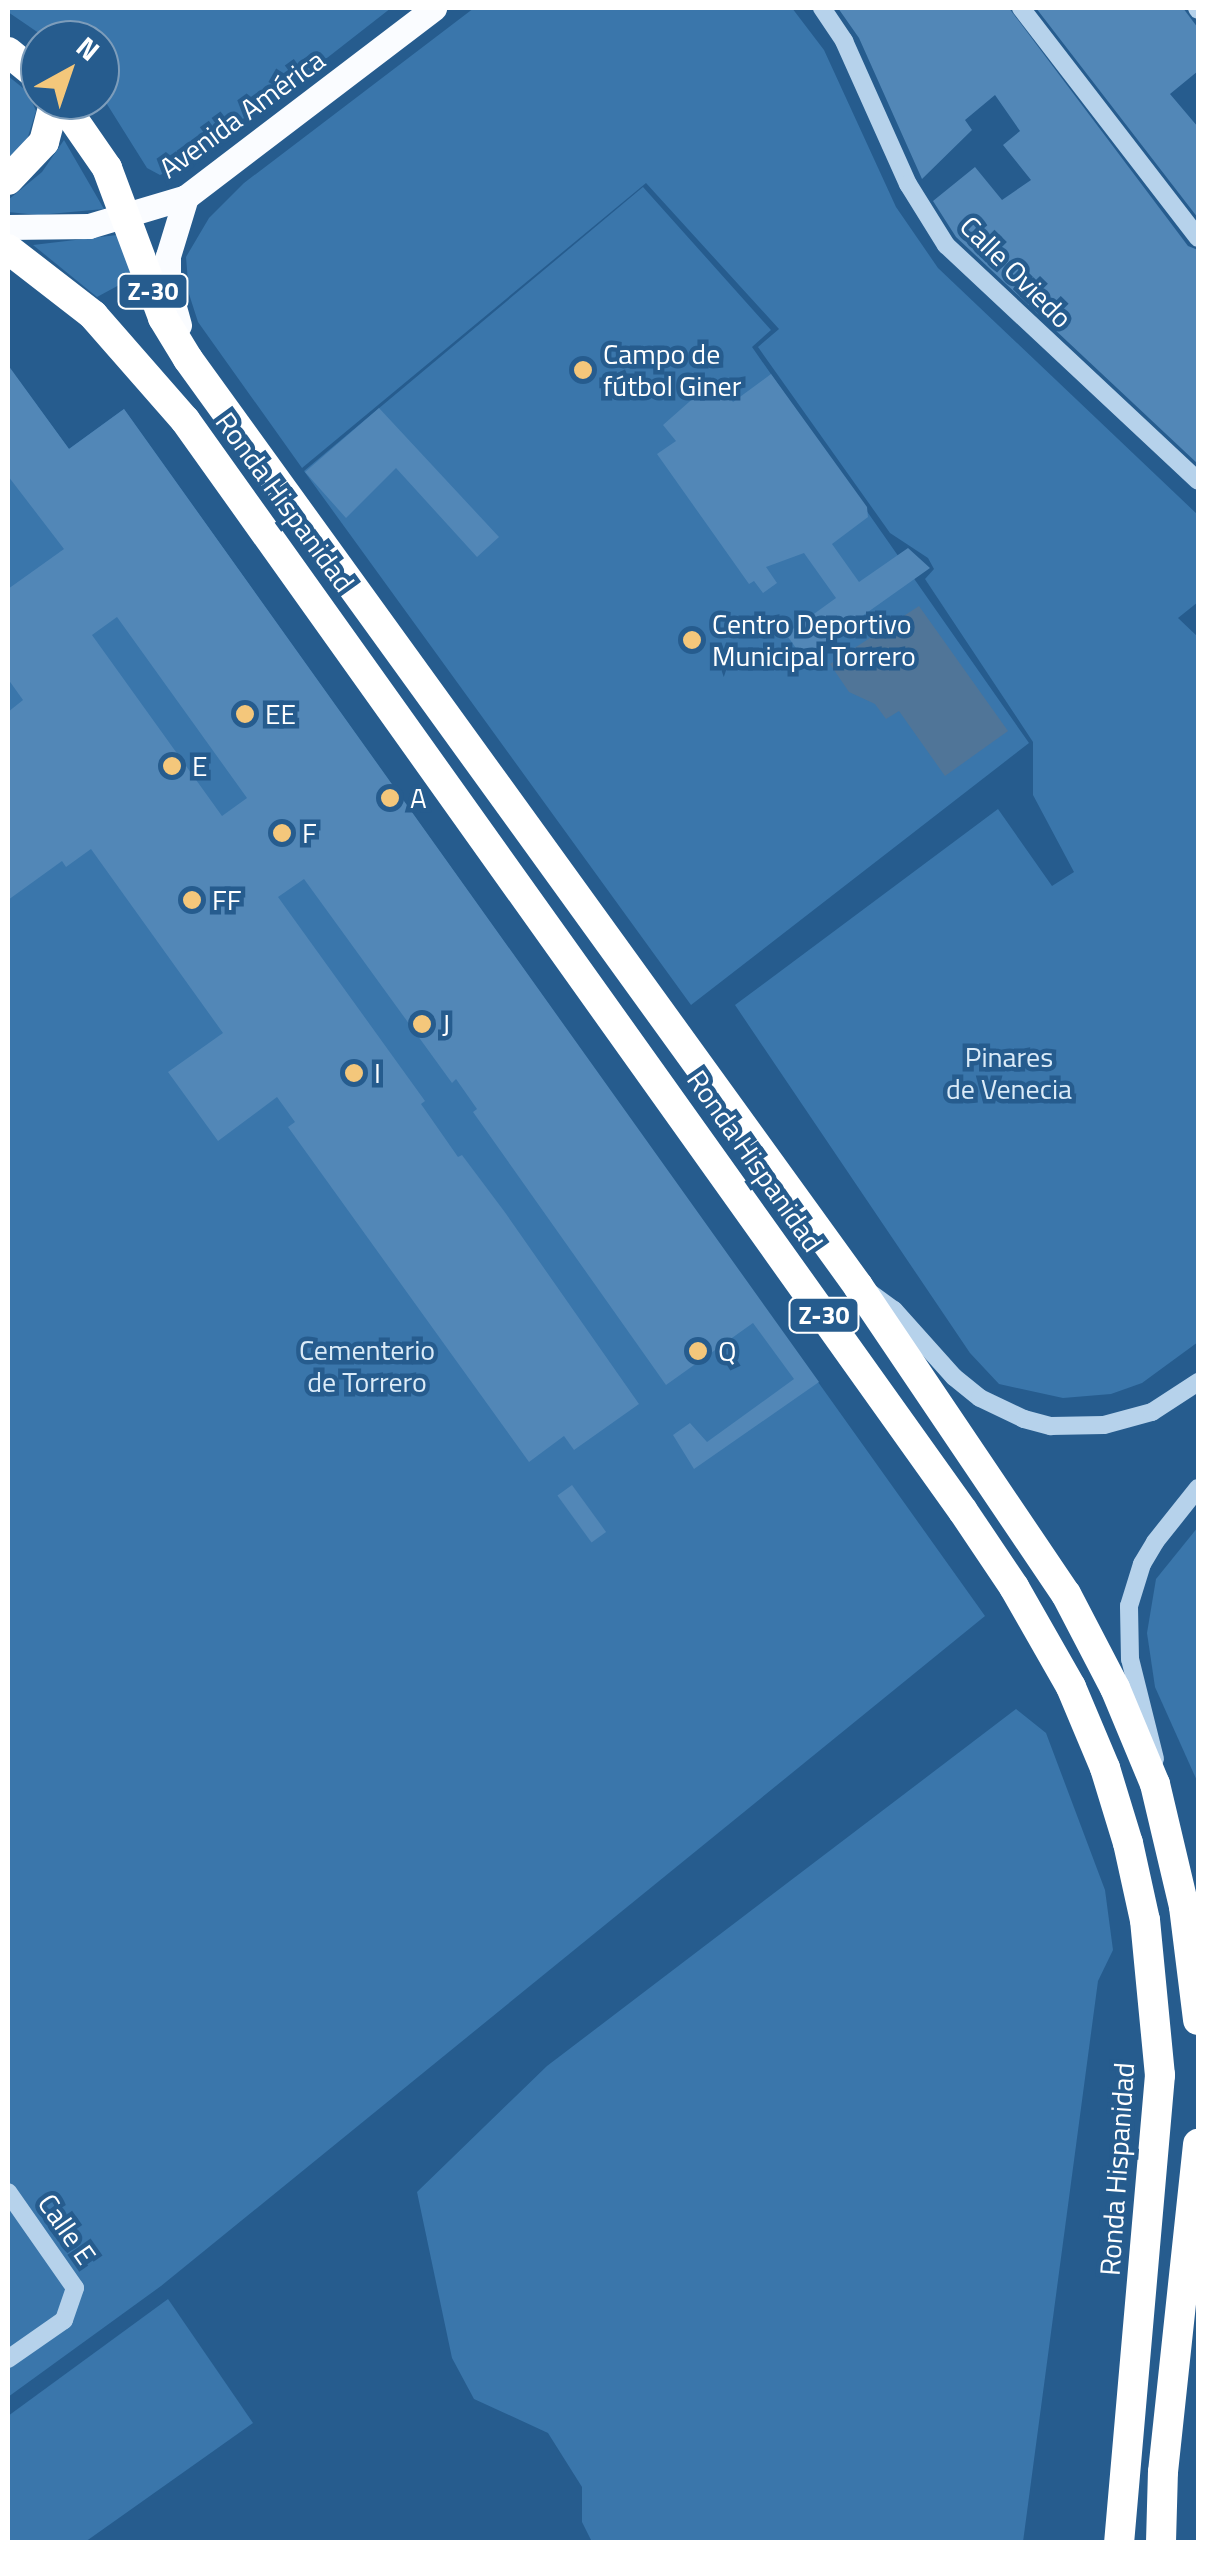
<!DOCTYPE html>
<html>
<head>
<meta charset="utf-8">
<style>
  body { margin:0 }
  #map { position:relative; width:1206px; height:2550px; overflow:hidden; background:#265c8e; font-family:"Titillium Web",sans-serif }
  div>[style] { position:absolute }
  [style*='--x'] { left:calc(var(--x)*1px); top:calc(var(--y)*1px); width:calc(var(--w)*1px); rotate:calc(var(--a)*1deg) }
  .green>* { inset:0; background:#3a76ab }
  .water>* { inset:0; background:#507598 }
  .building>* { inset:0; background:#5287b7; transform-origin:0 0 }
  .minor>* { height:18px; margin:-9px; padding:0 9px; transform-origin:9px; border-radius:9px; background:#b6d2eb }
  .major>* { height:25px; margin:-12.5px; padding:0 12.5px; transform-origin:12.5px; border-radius:12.5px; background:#fafcff }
  .highway>* { height:30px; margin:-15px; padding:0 15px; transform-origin:15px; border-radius:15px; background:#fff }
  .dots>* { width:28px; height:28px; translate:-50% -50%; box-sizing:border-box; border:5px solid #265c8e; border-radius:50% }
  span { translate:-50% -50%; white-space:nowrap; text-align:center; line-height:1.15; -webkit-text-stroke:9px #265c8e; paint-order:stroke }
  .shield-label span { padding:2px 8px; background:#265c8e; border:2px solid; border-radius:8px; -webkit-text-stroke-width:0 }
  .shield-label { font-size:25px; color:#fff; font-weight:700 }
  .street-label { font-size:28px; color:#fff }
  .poi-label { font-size:28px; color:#fff }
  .left { translate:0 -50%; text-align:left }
  .park-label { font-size:28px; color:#dbebf8 }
  .frame { position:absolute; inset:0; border:10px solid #fff; pointer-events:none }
  .north { position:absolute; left:20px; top:20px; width:100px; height:100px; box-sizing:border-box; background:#265c8e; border:2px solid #7d9dbb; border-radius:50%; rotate:40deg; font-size:28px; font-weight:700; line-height:40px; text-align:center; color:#fff }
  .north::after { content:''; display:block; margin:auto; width:35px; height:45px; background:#f4c77b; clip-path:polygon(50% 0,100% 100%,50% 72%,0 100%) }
</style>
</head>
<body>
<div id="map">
  <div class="green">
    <div style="clip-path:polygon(8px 8px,391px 8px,204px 154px,160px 175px,147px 168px,100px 93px,100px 40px,49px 40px,8px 12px)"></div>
    <div style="clip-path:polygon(474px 8px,792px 8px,824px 50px,896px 207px,938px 268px,1198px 515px,1198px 602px,1178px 618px,1198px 637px,1198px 1342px,1142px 1383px,1111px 1394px,1063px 1398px,999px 1384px,970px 1353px,735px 1005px,998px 809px,1052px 886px,1074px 872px,1033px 795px,1033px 742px,925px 579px,934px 569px,928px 558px,890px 533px,758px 347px,779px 329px,646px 183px,302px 468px,198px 322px,189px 294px,186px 257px,209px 218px,244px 183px)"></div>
    <div style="clip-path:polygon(8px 76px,28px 92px,36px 111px,26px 143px,8px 162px)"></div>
    <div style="clip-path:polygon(64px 140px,104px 209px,38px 215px,8px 212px,8px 200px,42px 172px)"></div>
    <div style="clip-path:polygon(643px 187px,771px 330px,752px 347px,1029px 743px,691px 1005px,304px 471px)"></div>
    <div style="clip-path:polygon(117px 235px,134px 277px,97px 297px,33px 245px)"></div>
    <div style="clip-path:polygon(14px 374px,69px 449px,124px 409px,985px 1616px,161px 2286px,8px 2397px,8px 378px)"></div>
    <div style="clip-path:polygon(1198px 1527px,1198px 1783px,1155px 1687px,1147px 1633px,1156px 1579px)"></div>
    <div style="clip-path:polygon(1016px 1709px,1046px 1733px,1105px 1890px,1113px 1950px,1098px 1981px,1023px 2542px,592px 2542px,582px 2522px,582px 2487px,548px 2433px,474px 2399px,452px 2358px,417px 2192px,547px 2066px)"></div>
    <div style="clip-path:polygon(168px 2299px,253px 2423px,85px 2542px,8px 2542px,8px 2416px)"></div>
  </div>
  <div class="water">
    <div style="clip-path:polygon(919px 606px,1008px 731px,945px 776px,899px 711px,886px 719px,875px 704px,849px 692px,830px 664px)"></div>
  </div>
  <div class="building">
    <div style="clip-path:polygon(838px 8px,1009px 8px,1188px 246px,1198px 250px,1198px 464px,956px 237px,933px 201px,975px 167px,1002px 200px,1031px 180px,1003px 145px,1020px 131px,995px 95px,965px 120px,972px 130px,922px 179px,859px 38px)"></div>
    <div style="clip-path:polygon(1036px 8px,1183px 8px,1198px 28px,1198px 71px,1170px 94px,1198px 127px,1198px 218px)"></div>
    <div style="clip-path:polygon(evenodd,8px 365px,69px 449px,124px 409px,819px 1382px,694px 1469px,673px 1435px,690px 1423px,707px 1442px,794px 1379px,753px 1323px,666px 1385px,473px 1112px,477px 1109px,456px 1079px,452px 1083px,304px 879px,278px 897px,425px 1101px,421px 1104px,458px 1157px,462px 1155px,504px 1211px,639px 1404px,574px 1450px,564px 1436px,529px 1462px,288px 1127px,295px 1122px,277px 1097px,218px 1141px,168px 1072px,223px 1033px,91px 849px,66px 867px,62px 861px,8px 900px,8px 712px,23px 700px,8px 679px,8px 589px,64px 549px,8px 476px,8px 365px,117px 617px,247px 798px,222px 816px,92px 635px,117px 617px)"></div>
    <div style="clip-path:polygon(771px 374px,867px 507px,868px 517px,832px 544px,859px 582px,908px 548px,930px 568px,803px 658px,786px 634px,836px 598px,804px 553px,766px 567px,777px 583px,763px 593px,754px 581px,749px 584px,657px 454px,676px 441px,663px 425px,715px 379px,733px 402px)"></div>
    <div style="clip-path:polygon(379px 408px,499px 537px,477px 557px,396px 468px,346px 518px,305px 472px)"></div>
    <div style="left:572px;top:1485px;width:58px;height:18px;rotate:54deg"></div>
  </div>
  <div class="minor">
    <div style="--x:822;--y:8;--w:40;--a:56"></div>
    <div style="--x:844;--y:41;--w:157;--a:65.9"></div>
    <div style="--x:908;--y:184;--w:72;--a:58.1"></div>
    <div style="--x:946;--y:245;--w:345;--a:43.1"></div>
    <div style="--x:1021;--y:8;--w:290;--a:52.4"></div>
    <div style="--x:1197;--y:8;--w:2;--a:63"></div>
    <div style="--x:869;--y:1292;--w:31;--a:36"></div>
    <div style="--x:894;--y:1310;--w:90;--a:48.2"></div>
    <div style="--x:954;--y:1377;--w:33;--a:39"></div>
    <div style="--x:980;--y:1398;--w:49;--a:25.5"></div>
    <div style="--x:1024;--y:1419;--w:28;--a:15"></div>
    <div style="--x:1051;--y:1426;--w:53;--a:-1.1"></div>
    <div style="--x:1104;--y:1425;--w:50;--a:-15.2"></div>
    <div style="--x:1152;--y:1412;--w:55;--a:-33.1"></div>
    <div style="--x:1155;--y:1759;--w:103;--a:-104"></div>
    <div style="--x:1130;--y:1659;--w:53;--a:-91.1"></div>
    <div style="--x:1129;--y:1606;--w:44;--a:-72.8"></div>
    <div style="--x:1142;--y:1564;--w:26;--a:-59"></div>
    <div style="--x:1155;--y:1542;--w:69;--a:-51.5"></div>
    <div style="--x:8;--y:2192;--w:117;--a:55.1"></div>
    <div style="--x:75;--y:2288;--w:34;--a:109"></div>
    <div style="--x:64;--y:2320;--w:68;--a:145.1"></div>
  </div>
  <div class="major">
    <div style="--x:8;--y:227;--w:81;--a:-0.7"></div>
    <div style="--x:89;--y:226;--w:101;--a:-16.6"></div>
    <div style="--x:186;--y:197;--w:312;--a:-37.3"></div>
    <div style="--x:179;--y:325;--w:41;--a:-105.4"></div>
    <div style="--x:168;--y:285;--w:29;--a:-90"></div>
    <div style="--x:168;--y:256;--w:62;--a:-73"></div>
  </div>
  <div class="highway">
    <div style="--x:8;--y:52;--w:41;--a:39.1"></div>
    <div style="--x:60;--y:100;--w:83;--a:55.3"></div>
    <div style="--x:107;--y:168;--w:160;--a:69.5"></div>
    <div style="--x:163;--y:318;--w:48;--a:58.6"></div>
    <div style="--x:188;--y:359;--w:1144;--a:54.14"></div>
    <div style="--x:858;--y:1286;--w:372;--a:56"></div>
    <div style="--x:1066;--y:1594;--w:106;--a:62.5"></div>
    <div style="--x:1115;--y:1688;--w:104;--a:67.4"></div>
    <div style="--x:1155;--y:1784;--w:126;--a:76.7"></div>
    <div style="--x:1184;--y:1907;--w:114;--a:82.9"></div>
    <div style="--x:8;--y:180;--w:52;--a:-46.5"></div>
    <div style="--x:44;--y:142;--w:43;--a:-75.3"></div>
    <div style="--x:8;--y:249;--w:108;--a:37.8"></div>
    <div style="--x:93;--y:315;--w:140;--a:48.8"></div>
    <div style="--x:185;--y:420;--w:1340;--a:54.51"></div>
    <div style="--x:963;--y:1511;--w:92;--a:56.1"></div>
    <div style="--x:1014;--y:1587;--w:115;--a:60.3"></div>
    <div style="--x:1071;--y:1687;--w:88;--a:67.2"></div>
    <div style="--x:1105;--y:1768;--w:78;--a:73"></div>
    <div style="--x:1128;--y:1843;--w:79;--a:77.6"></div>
    <div style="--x:1145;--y:1920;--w:156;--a:84.5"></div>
    <div style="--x:1160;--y:2075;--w:469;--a:95"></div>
    <div style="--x:1161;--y:2542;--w:70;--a:-88.4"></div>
    <div style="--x:1163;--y:2472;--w:330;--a:-83.9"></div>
  </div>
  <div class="dots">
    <div style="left:583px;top:370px;background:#f4c77b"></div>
    <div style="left:692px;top:640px;background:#f4c77b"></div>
    <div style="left:245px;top:714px;background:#f4c77b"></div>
    <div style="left:172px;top:766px;background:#f4c77b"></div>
    <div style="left:390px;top:798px;background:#f4c77b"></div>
    <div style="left:282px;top:833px;background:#f4c77b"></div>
    <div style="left:192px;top:900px;background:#f4c77b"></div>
    <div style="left:422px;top:1024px;background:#f4c77b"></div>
    <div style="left:354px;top:1073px;background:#f4c77b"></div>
    <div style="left:698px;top:1351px;background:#f4c77b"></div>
  </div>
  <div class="shield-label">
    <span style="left:153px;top:291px">Z-30</span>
    <span style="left:824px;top:1315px">Z-30</span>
  </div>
  <div class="street-label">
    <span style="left:242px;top:114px;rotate:-36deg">Avenida América</span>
    <span style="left:1016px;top:272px;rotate:45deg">Calle Oviedo</span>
    <span style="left:285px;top:502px;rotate:54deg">Ronda Hispanidad</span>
    <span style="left:755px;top:1161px;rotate:55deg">Ronda Hispanidad</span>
    <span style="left:1117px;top:2169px;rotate:-86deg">Ronda Hispanidad</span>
    <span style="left:67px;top:2229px;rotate:55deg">Calle E</span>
  </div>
  <div class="poi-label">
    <span class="left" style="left:603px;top:370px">Campo de<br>fútbol Giner</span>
    <span class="left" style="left:712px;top:640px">Centro Deportivo<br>Municipal Torrero</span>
    <span class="left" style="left:265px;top:714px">EE</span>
    <span class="left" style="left:192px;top:766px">E</span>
    <span class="left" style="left:410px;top:798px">A</span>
    <span class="left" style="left:302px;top:833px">F</span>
    <span class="left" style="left:212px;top:900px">FF</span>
    <span class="left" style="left:442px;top:1024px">J</span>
    <span class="left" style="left:374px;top:1073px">I</span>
    <span class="left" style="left:718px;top:1351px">Q</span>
  </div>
  <div class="park-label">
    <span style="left:1009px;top:1073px">Pinares<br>de Venecia</span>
    <span style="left:367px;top:1366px">Cementerio<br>de Torrero</span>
  </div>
  <div class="frame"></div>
  <div class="north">N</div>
</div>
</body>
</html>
